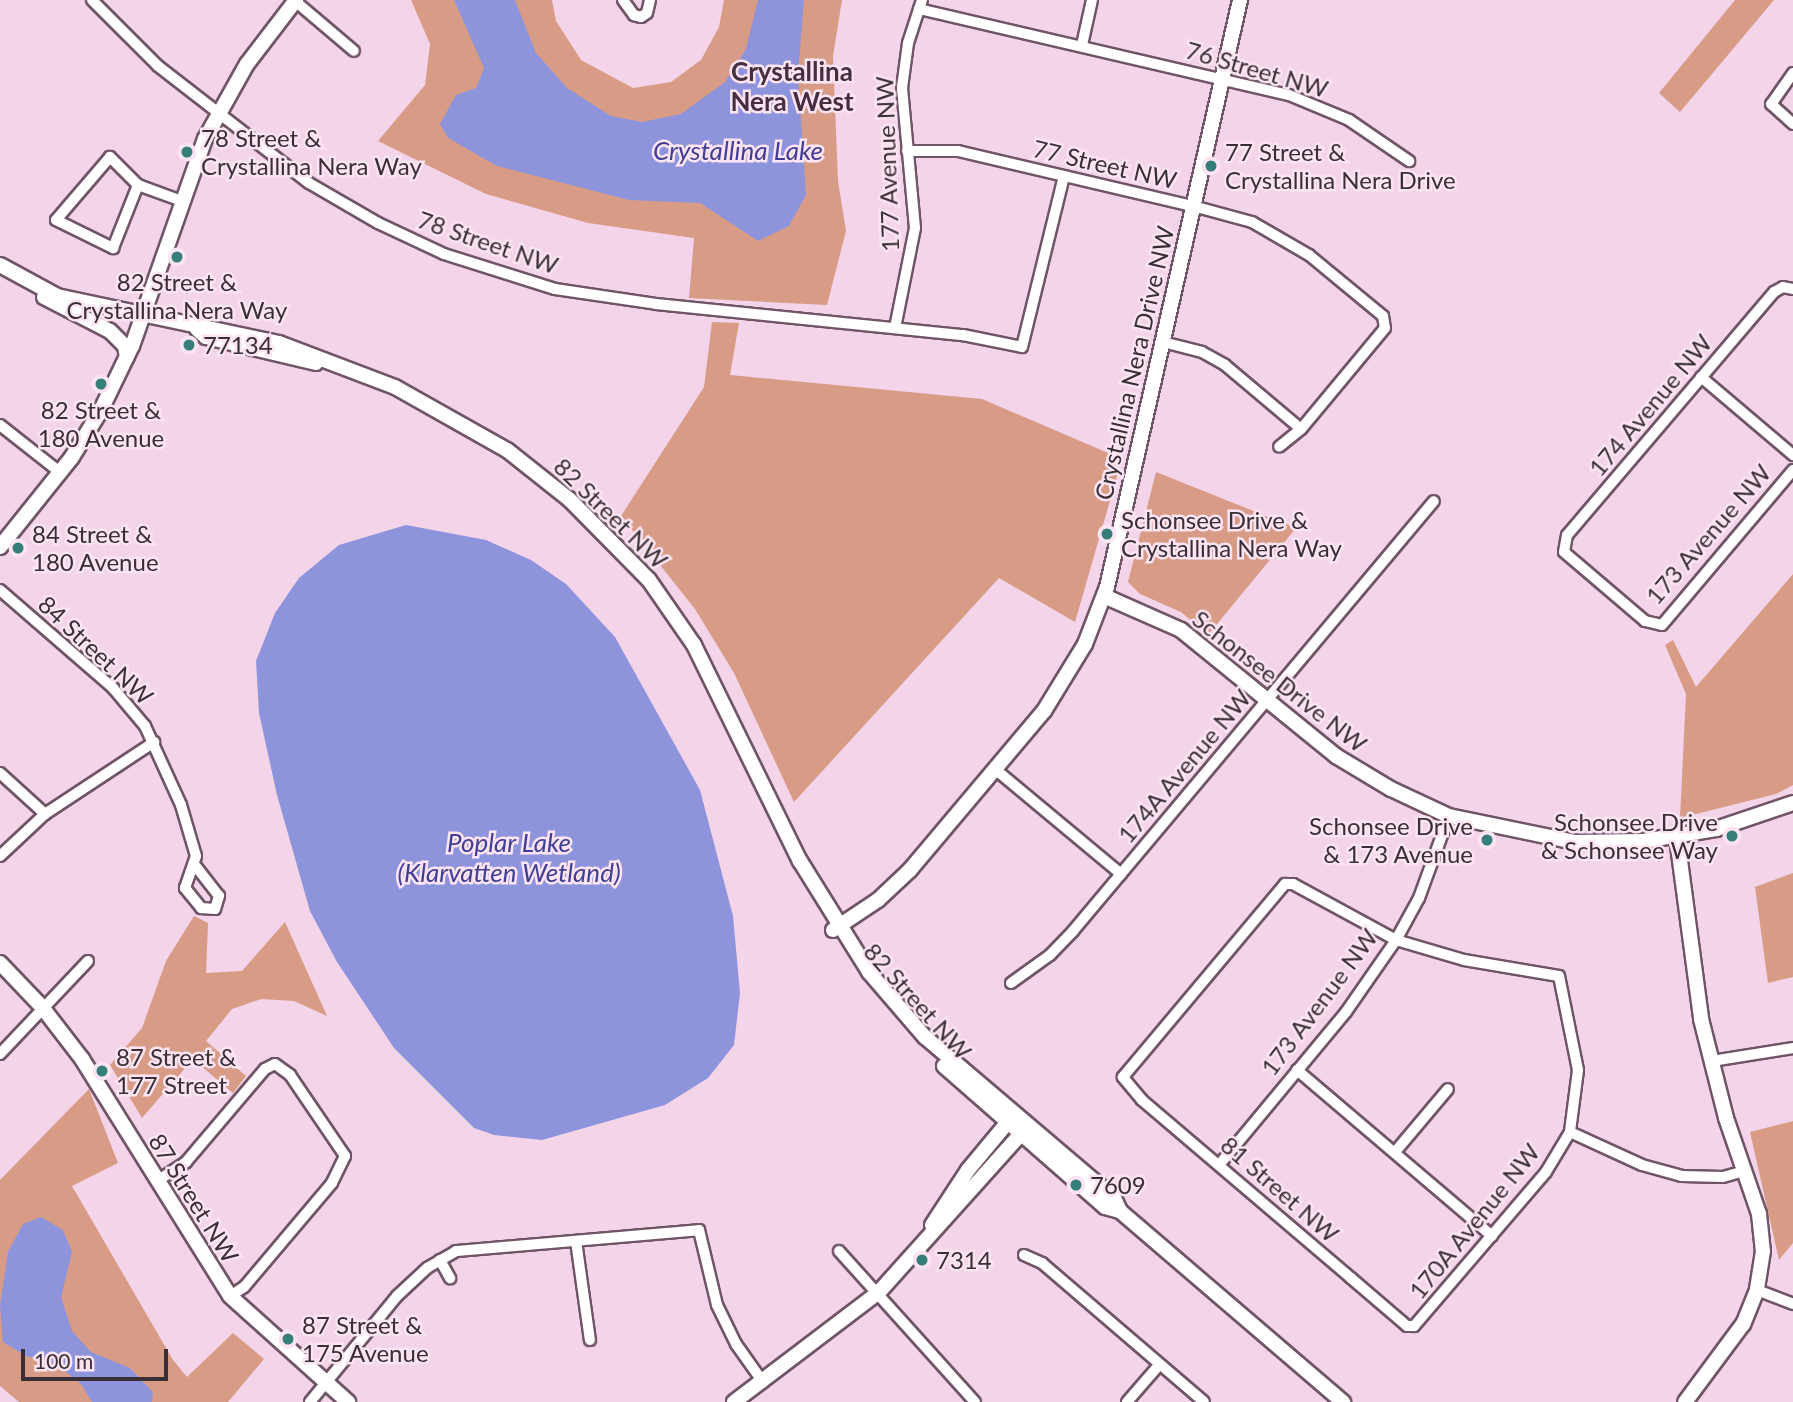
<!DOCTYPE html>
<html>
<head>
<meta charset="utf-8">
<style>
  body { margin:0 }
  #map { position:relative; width:1793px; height:1402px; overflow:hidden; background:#f3d4e8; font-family:Lato,sans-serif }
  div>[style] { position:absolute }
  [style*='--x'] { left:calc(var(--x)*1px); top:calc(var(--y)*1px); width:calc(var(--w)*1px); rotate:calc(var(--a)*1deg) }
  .green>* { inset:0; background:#d89b86 }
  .water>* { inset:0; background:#8e94db }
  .roads { filter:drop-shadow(2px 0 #6f5566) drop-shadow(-2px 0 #6f5566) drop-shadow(0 2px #6f5566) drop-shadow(0 -2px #6f5566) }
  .street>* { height:10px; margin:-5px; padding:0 5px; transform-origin:5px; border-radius:5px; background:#fff }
  .secondary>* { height:14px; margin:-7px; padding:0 7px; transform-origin:7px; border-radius:7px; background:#fff }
  .dots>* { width:19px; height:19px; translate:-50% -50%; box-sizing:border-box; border:4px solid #fce4f3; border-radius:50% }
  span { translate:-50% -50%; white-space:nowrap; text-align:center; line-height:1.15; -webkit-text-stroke:5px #fce4f3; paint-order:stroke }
  .street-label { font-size:24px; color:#3a2f36 }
  .poi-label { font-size:24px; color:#3a2f36 }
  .left { translate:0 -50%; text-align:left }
  .right { translate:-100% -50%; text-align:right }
  .neighbourhood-label { font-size:26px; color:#452e3d; font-weight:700 }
  .water-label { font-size:26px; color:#413f93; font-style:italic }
  .scale { position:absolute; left:21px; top:1349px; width:147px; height:32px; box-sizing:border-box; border:4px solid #3a2f36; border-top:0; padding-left:9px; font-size:21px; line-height:24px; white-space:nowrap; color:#3a2f36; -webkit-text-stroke:5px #fce4f3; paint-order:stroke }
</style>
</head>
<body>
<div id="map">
  <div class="green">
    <div style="clip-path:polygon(411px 0,552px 0,556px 21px,581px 60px,633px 88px,671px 82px,701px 60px,719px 27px,724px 0,842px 0,833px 56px,838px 181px,846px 231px,827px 305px,689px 298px,694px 238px,588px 223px,486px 194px,378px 141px,425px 85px,430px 44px)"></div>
    <div style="clip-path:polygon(1735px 0,1774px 0,1680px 112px,1659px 93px)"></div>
    <div style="clip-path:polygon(712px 322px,739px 323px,730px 375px,982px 399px,1122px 459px,1075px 622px,999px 578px,794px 802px,734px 673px,695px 609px,621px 516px,704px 387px)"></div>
    <div style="clip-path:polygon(1156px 472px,1296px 528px,1208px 635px,1181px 612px,1140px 594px,1128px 582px)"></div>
    <div style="clip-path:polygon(1793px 574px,1793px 785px,1776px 794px,1680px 818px,1686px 694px,1665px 645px,1673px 640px,1696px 687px)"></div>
    <div style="clip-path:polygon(1793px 873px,1793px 977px,1768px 983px,1755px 887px)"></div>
    <div style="clip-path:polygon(194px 916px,208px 923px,206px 973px,242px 971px,285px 922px,327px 1016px,294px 1001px,261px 999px,232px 1009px,206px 1041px,246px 1076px,233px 1093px,193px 1059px,142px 1118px,110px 1065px,142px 1028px,166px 961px)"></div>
    <div style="clip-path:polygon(89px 1089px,118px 1163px,72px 1186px,173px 1360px,187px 1377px,233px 1333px,264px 1359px,228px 1402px,19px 1402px,0 1386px,0 1180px)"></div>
    <div style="clip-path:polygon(1793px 1121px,1793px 1243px,1779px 1260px,1750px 1132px)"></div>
  </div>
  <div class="water">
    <div style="clip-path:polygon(454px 0,515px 0,536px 53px,567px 88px,611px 116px,642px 122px,681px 114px,725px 82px,746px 49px,758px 0,804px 0,798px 75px,806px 195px,789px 226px,758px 241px,700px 203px,629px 200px,497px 166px,448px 138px,440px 124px,456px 95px,476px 88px,484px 68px)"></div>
    <div style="clip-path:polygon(406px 525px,486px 540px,531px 560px,566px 584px,615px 637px,700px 790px,733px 916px,740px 993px,734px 1045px,708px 1078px,665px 1105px,542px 1140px,494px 1135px,474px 1128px,394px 1048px,337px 962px,310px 911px,277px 795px,259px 713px,256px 661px,275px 613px,299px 578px,339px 545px)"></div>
    <div style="clip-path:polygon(41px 1217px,63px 1230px,72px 1252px,61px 1297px,72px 1331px,91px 1352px,130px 1368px,153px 1392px,152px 1402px,92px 1402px,81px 1384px,56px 1364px,26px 1356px,3px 1342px,0 1305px,8px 1252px,23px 1224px)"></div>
  </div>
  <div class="roads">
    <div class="street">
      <div style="--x:92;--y:0;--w:93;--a:45"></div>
      <div style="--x:158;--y:66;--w:191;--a:37.8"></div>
      <div style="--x:309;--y:183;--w:80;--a:30.1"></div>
      <div style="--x:378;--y:223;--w:73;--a:25.2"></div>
      <div style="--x:444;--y:254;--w:116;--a:17.5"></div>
      <div style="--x:555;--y:289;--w:102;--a:8.4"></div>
      <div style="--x:656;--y:304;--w:309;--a:5.8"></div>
      <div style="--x:963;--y:335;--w:60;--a:11.5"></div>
      <div style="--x:1022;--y:347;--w:176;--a:-76.2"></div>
      <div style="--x:623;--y:0;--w:19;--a:54"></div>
      <div style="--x:634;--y:15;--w:7;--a:16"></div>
      <div style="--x:641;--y:17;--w:7;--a:-34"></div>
      <div style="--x:647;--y:13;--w:13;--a:-77"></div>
      <div style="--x:295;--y:1;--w:77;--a:40.3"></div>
      <div style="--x:919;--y:9;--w:380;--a:13.1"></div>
      <div style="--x:1289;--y:95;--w:65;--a:22.6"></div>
      <div style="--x:1349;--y:120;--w:73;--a:34.3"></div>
      <div style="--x:1082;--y:45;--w:46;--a:-77.5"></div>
      <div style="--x:1793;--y:73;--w:38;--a:125"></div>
      <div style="--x:1771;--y:104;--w:30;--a:42"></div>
      <div style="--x:907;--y:151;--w:51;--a:0"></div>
      <div style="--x:958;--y:151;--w:241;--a:13.2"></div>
      <div style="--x:1193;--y:206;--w:61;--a:15.2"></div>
      <div style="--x:1252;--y:222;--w:66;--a:30.1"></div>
      <div style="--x:1309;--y:255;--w:96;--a:39.5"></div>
      <div style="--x:1383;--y:316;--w:12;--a:81"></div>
      <div style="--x:1385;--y:328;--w:131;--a:129.7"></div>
      <div style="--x:1301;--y:429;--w:28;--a:141"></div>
      <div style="--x:138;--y:185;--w:40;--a:-135"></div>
      <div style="--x:110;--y:157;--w:83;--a:130.6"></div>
      <div style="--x:56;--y:220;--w:64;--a:26.2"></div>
      <div style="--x:113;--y:248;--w:68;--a:-68.4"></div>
      <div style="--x:138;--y:185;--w:47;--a:20"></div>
      <div style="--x:1793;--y:289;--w:10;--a:-169"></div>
      <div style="--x:1783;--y:287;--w:10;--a:151"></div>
      <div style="--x:1774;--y:292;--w:319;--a:130.4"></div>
      <div style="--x:1567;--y:535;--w:17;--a:100"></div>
      <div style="--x:1564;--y:552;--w:106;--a:40.4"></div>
      <div style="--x:1645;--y:621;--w:17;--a:13"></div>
      <div style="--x:1662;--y:625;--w:203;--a:-49.8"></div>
      <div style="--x:895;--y:328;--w:102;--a:-78.7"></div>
      <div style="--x:915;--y:228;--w:141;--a:-95.3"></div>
      <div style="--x:902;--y:88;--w:45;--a:-82.4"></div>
      <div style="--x:908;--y:43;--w:45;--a:-72"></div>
      <div style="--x:1163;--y:342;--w:40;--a:14.4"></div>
      <div style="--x:1202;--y:352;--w:26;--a:29"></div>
      <div style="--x:1225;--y:365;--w:99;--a:40.1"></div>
      <div style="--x:1701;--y:377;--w:121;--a:40.3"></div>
      <div style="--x:0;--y:425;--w:78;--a:38.2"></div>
      <div style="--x:0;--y:590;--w:150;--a:40.9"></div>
      <div style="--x:113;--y:688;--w:50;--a:49.9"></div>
      <div style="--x:145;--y:726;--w:87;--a:65.5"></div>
      <div style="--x:181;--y:805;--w:53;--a:73.6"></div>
      <div style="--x:196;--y:856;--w:34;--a:109"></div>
      <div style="--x:185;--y:888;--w:26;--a:51"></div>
      <div style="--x:201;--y:908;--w:14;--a:4"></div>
      <div style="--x:215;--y:909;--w:14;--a:-73"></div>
      <div style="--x:219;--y:896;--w:37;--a:-128"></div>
      <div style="--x:995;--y:769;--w:164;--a:39.8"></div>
      <div style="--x:0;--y:773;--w:61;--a:42.3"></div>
      <div style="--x:0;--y:856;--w:62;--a:-43"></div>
      <div style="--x:45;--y:814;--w:131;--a:-33.4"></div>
      <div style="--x:1285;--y:884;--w:8;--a:0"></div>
      <div style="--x:1293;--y:884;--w:117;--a:28.5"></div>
      <div style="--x:1396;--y:940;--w:71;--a:16.4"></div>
      <div style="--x:1464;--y:960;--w:96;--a:9.6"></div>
      <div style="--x:1559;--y:976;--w:96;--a:78.6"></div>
      <div style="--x:1578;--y:1070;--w:63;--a:97.4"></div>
      <div style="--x:1570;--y:1132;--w:47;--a:121"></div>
      <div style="--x:1546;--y:1172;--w:203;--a:130.6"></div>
      <div style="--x:1414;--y:1326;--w:7;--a:180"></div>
      <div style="--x:1407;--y:1326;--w:74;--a:-139.4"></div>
      <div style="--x:1351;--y:1278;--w:275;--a:-139.6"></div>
      <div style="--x:1142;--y:1100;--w:30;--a:-130"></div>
      <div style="--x:1123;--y:1077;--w:252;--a:-50"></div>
      <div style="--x:1011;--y:983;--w:48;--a:-35.7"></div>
      <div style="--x:1050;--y:955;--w:33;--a:-46"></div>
      <div style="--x:1073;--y:931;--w:561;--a:-49.99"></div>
      <div style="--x:0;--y:1054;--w:128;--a:-46.6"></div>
      <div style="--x:1712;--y:1061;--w:82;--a:-9.1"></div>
      <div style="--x:1297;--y:1070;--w:256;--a:40.4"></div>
      <div style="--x:1570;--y:1132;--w:79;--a:24.6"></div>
      <div style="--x:1642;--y:1165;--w:41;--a:15.4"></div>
      <div style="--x:1682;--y:1176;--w:41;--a:1.4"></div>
      <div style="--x:1723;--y:1177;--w:22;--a:-16"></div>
      <div style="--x:1395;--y:1152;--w:82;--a:-49.9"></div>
      <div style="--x:1219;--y:1165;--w:199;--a:-50.3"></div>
      <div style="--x:1346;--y:1012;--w:88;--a:-55.2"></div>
      <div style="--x:1396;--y:940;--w:48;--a:-61.3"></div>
      <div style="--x:1419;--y:898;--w:87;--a:-69.9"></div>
      <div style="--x:157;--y:1181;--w:35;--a:-33"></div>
      <div style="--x:186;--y:1162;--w:122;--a:-49.7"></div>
      <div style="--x:265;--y:1069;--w:11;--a:-27"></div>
      <div style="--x:275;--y:1064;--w:19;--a:36"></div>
      <div style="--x:290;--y:1075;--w:98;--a:55.8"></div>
      <div style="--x:345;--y:1156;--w:30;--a:116"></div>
      <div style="--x:332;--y:1183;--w:136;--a:130.2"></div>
      <div style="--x:244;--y:1287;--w:17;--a:147"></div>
      <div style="--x:576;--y:1241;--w:100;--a:82"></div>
      <div style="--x:839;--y:1251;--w:203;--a:48"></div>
      <div style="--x:1024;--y:1255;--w:20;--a:24"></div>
      <div style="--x:1042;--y:1263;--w:213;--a:40.6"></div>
      <div style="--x:440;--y:1260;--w:21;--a:61"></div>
      <div style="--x:1757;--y:1290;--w:39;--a:21"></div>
      <div style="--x:310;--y:1402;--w:137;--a:-50.6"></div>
      <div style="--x:397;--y:1296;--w:41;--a:-43"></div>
      <div style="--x:427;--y:1268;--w:34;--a:-30"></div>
      <div style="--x:456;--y:1251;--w:244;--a:-4.9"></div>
      <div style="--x:699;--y:1230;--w:77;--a:76.5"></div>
      <div style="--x:717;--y:1305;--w:43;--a:64"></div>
      <div style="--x:736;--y:1344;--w:47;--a:54.6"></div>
      <div style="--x:1127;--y:1402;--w:49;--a:-49.1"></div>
    </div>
    <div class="secondary">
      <div style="--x:0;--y:265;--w:65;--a:28.5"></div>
      <div style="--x:57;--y:296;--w:227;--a:12"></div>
      <div style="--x:279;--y:343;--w:124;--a:20.8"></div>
      <div style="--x:395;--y:387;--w:129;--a:29.4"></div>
      <div style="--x:507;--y:450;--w:80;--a:38.4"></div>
      <div style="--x:570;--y:500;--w:112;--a:45.4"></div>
      <div style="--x:649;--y:580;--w:79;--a:55.3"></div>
      <div style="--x:694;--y:645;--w:241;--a:63.9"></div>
      <div style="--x:800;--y:861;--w:131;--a:58.1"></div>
      <div style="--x:869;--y:972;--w:86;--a:49.3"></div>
      <div style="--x:925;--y:1037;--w:248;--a:40.4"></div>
      <div style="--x:1114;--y:1198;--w:14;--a:65"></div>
      <div style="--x:44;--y:297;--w:74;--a:27.3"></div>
      <div style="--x:110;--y:331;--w:21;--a:45"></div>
      <div style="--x:125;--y:346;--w:11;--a:80"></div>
      <div style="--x:197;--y:329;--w:12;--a:42"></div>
      <div style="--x:206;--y:337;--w:113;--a:13.3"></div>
      <div style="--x:0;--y:547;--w:115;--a:-51.3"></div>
      <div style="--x:72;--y:457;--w:55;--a:-58.3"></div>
      <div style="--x:101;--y:410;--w:71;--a:-64.2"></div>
      <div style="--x:132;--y:346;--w:219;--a:-70.6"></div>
      <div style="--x:205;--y:139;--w:86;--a:-60.8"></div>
      <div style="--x:247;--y:64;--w:81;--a:-52.6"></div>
      <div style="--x:1104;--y:596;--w:84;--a:23.8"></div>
      <div style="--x:1181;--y:630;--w:200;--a:39.1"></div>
      <div style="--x:1336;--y:756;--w:64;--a:31"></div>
      <div style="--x:1391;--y:789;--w:64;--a:25"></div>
      <div style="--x:1449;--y:816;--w:129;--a:11.7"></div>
      <div style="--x:1575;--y:842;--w:68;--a:-0.8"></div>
      <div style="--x:1643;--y:841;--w:74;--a:-9.3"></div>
      <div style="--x:1716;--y:829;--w:81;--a:-18.7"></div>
      <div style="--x:1677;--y:838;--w:183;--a:82.4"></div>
      <div style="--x:1701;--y:1019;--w:102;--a:75.8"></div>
      <div style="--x:1726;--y:1118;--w:102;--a:71"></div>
      <div style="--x:1759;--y:1214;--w:37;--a:84"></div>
      <div style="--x:1763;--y:1251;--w:39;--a:99"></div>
      <div style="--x:1757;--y:1290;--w:37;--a:112"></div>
      <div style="--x:1743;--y:1324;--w:97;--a:126.6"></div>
      <div style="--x:833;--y:930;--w:54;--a:-33.7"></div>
      <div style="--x:878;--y:900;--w:44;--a:-43.2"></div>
      <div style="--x:910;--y:870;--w:208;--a:-49.9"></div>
      <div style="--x:1044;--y:711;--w:79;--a:-58.5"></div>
      <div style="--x:1085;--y:644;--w:61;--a:-68.9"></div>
      <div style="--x:1107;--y:587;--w:602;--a:-77.23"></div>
      <div style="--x:0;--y:963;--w:61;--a:46.3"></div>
      <div style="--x:42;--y:1007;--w:66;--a:52.4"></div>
      <div style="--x:82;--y:1059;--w:279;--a:58"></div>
      <div style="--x:230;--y:1296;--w:159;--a:41.9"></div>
      <div style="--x:944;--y:1066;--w:214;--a:41.2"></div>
      <div style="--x:1105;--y:1207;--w:16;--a:15"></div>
      <div style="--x:1120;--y:1211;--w:294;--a:40.6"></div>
      <div style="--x:932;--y:1225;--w:66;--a:-56.8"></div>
      <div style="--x:968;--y:1170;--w:69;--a:-50.3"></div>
      <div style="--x:734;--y:1402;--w:182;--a:-37.2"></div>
      <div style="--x:879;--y:1292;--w:219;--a:-48.1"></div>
    </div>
  </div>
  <div class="dots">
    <div style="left:187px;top:152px;background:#367e79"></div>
    <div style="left:1211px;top:166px;background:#367e79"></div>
    <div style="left:177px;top:257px;background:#367e79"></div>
    <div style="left:189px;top:345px;background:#367e79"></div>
    <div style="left:101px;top:384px;background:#367e79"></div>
    <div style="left:1107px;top:534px;background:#367e79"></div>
    <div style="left:18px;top:548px;background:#367e79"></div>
    <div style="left:1732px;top:836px;background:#367e79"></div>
    <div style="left:1487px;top:840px;background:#367e79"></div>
    <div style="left:102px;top:1071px;background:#367e79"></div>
    <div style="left:1076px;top:1185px;background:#367e79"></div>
    <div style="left:922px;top:1260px;background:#367e79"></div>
    <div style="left:288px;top:1339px;background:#367e79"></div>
  </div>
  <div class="street-label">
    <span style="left:1257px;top:69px;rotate:16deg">76 Street NW</span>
    <span style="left:887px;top:164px;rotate:-92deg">177 Avenue NW</span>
    <span style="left:1105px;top:164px;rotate:13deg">77 Street NW</span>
    <span style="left:488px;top:242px;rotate:19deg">78 Street NW</span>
    <span style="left:1134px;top:363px;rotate:-77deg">Crystallina Nera Drive NW</span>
    <span style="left:1650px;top:405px;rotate:-50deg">174 Avenue NW</span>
    <span style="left:611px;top:513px;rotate:44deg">82 Street NW</span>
    <span style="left:1708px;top:534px;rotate:-49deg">173 Avenue NW</span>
    <span style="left:96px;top:650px;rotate:43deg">84 Street NW</span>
    <span style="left:1280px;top:681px;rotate:38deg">Schonsee Drive NW</span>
    <span style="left:1184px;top:766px;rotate:-50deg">174A Avenue NW</span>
    <span style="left:918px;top:1001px;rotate:48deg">82 Street NW</span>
    <span style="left:1319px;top:1002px;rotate:-53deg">173 Avenue NW</span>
    <span style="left:1280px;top:1189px;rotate:41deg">81 Street NW</span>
    <span style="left:194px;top:1198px;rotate:58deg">87 Street NW</span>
    <span style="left:1474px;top:1221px;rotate:-51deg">170A Avenue NW</span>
  </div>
  <div class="poi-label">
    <span class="left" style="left:201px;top:152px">78 Street &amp;<br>Crystallina Nera Way</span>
    <span class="left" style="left:1225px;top:166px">77 Street &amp;<br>Crystallina Nera Drive</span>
    <span style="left:177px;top:296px">82 Street &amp;<br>Crystallina Nera Way</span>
    <span class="left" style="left:203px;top:345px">77134</span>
    <span style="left:101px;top:424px">82 Street &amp;<br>180 Avenue</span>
    <span class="left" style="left:1121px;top:534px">Schonsee Drive &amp;<br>Crystallina Nera Way</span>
    <span class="left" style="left:32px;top:548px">84 Street &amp;<br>180 Avenue</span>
    <span class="right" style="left:1718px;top:836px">Schonsee Drive<br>&amp; Schonsee Way</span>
    <span class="right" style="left:1473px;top:840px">Schonsee Drive<br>&amp; 173 Avenue</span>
    <span class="left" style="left:116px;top:1071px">87 Street &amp;<br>177 Street</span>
    <span class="left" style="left:1090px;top:1185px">7609</span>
    <span class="left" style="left:936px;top:1260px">7314</span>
    <span class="left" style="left:302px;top:1339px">87 Street &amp;<br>175 Avenue</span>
  </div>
  <div class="neighbourhood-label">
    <span style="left:792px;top:87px">Crystallina<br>Nera West</span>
  </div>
  <div class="water-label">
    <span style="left:738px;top:151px">Crystallina Lake</span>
    <span style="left:509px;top:858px">Poplar Lake<br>(Klarvatten Wetland)</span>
  </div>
  <div class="scale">100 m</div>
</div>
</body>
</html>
